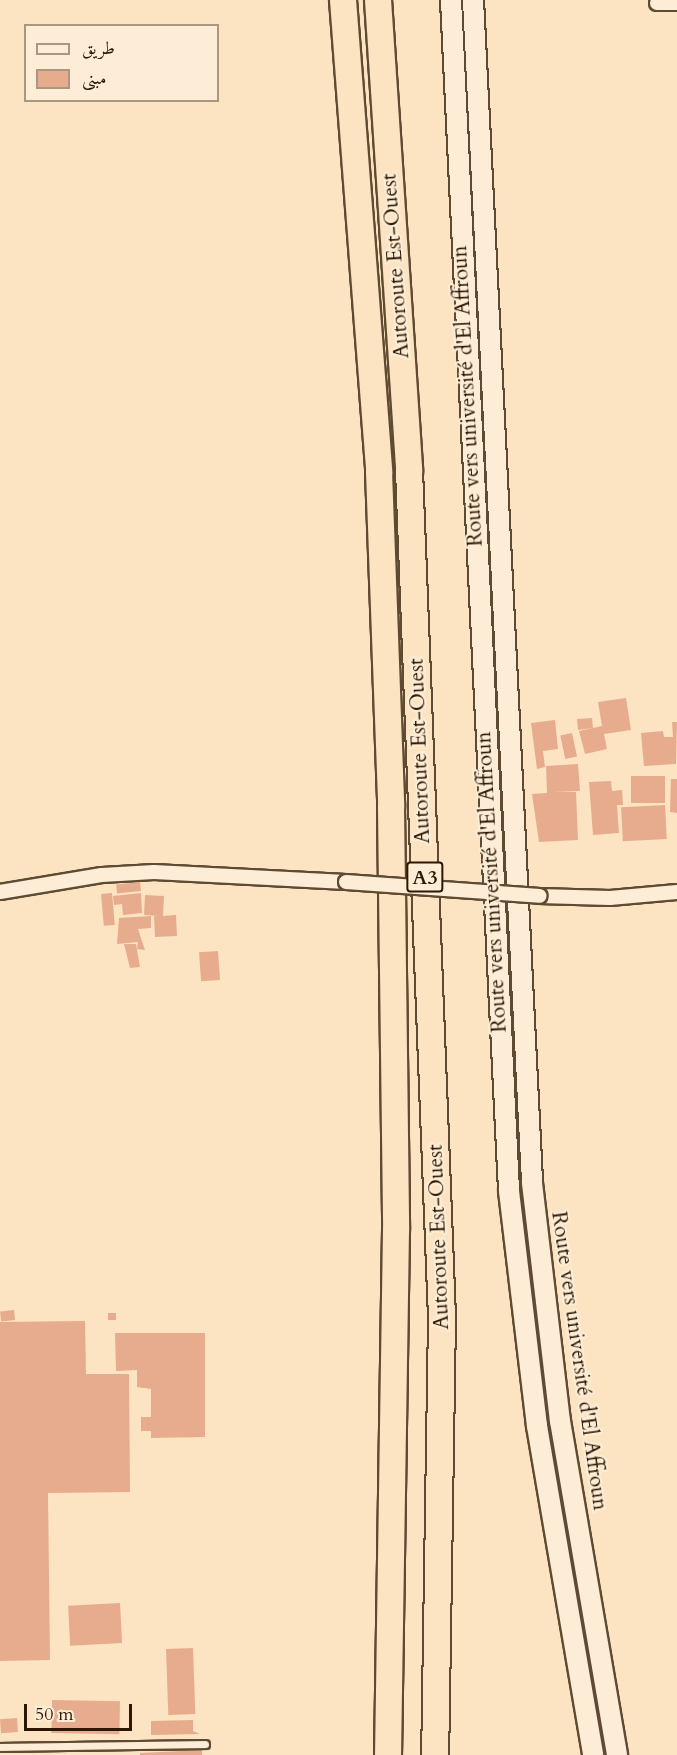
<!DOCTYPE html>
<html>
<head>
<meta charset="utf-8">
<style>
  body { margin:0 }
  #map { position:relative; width:677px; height:1755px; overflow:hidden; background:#fce3c1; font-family:Cardo,Amiri,serif }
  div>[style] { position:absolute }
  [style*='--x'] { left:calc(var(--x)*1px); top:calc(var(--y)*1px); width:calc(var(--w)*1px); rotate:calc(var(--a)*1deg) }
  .building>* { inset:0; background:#e7ac8d; transform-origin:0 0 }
  .roads { filter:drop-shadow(2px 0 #5f4a32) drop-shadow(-2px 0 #5f4a32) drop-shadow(0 2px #5f4a32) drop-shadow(0 -2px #5f4a32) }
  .service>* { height:7px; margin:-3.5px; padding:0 3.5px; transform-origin:3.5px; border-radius:3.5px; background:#fdedd7 }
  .minor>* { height:14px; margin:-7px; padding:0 7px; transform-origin:7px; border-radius:7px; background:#fdedd7 }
  .secondary>* { height:20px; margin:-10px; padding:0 10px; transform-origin:10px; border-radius:10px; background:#fdedd7 }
  .motorway>* { height:26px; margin:-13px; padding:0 13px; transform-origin:13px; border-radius:13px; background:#fce3c1 }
  .bridges { filter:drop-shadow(2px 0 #5f4a32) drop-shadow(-2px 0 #5f4a32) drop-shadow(0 2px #5f4a32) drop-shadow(0 -2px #5f4a32) }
  .minor-bridge>* { height:14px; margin:-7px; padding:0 7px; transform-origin:7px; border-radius:7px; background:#fdedd7 }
  span { translate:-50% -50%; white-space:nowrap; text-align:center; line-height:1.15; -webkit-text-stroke:4.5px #fdedd7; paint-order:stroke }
  .shield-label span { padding:2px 4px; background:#fdedd7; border:2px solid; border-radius:4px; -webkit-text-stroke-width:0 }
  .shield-label { font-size:20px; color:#2b1702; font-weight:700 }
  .street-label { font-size:21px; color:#2b1702 }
  .legend { position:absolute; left:24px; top:24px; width:195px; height:78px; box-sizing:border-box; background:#fdedd7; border:2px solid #a99782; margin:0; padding:8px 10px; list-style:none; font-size:18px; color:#2b1702 }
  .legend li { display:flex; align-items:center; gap:12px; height:30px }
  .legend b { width:30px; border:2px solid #a99782 }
  .scale { position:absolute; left:24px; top:1704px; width:108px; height:27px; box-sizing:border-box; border:3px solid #2b1702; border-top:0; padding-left:8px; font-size:18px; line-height:21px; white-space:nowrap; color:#2b1702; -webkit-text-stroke:4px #fdedd7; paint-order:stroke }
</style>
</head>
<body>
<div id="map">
  <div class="building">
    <div style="clip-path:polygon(626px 698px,631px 730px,604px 734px,607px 749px,585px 754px,579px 731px,593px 728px,578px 730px,577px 719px,592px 718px,593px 728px,602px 726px,598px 702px)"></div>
    <div style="clip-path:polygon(555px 720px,558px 749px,543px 751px,545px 767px,537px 769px,531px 723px)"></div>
    <div style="clip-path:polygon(672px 722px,677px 722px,676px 764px,644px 766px,641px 733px,663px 731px,664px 737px,673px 737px)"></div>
    <div style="left:572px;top:733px;width:24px;height:12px;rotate:78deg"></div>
    <div style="clip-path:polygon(578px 764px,580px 791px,553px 792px,576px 792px,578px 840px,539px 842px,532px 794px,547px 793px,546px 766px)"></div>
    <div style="left:631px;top:776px;width:34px;height:27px"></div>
    <div style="clip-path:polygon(671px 779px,677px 779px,677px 813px,670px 812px)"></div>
    <div style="clip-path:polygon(611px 781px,612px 791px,622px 790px,623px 805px,617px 805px,619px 833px,593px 835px,589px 782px)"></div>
    <div style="left:665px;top:805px;width:34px;height:44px;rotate:87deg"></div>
    <div style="left:140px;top:882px;width:9px;height:24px;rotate:84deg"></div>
    <div style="left:112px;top:893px;width:32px;height:11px;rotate:85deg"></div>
    <div style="clip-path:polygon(141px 893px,142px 913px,123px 915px,122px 904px,114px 905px,113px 896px)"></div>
    <div style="clip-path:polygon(145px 895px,164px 896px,163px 916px,176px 915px,177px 936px,155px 937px,154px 916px,160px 916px,144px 915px)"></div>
    <div style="clip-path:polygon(151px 916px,151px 928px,138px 929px,145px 950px,137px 949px,138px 942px,117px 944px,119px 918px)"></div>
    <div style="clip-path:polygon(124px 944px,136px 944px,140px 967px,130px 968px)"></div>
    <div style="left:218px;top:951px;width:29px;height:19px;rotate:86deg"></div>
    <div style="left:14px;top:1310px;width:10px;height:14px;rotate:84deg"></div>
    <div style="left:108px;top:1313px;width:8px;height:7px"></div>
    <div style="clip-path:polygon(85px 1321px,86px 1374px,129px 1374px,130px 1492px,48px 1493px,50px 1660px,0 1661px,0 1322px)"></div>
    <div style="clip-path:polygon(115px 1333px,205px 1333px,205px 1437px,151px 1438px,151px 1431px,141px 1431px,141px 1417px,151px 1417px,151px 1389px,137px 1387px,137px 1370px,116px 1371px)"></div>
    <div style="left:120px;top:1603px;width:40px;height:52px;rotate:87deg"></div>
    <div style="left:193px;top:1648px;width:66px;height:27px;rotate:88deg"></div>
    <div style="left:52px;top:1700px;width:68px;height:33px;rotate:1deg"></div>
    <div style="left:17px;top:1718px;width:14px;height:17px;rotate:86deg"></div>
    <div style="clip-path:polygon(193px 1720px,193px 1731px,200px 1734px,151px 1735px,151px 1721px)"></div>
    <div style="clip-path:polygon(202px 1750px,202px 1755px,140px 1755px,140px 1753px)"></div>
  </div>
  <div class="roads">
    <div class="service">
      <div style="--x:0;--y:1747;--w:205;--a:-0.8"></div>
    </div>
    <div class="minor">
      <div style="--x:657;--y:3;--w:20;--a:0"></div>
      <div style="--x:0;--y:892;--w:103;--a:-9.5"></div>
      <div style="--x:102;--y:875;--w:52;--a:-3.3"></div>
      <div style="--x:154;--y:872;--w:192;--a:3"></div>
      <div style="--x:539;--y:896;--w:71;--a:1.6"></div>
      <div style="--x:610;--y:898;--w:67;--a:-5.1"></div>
    </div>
    <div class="secondary">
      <div style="--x:451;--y:0;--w:1192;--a:87.21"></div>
      <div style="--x:509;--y:1191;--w:237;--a:83.2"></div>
      <div style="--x:537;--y:1426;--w:334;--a:80.3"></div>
      <div style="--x:473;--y:0;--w:1184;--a:87.14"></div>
      <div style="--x:532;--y:1183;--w:240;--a:83.3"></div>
      <div style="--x:560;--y:1421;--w:339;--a:80.3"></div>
    </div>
    <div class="motorway">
      <div style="--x:343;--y:0;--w:473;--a:85.6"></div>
      <div style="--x:379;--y:472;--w:335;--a:87.9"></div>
      <div style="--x:391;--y:807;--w:423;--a:89.3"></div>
      <div style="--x:396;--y:1230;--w:525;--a:90.87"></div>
      <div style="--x:378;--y:0;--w:471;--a:86.2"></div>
      <div style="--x:409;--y:470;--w:849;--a:87.77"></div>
      <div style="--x:442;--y:1318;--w:437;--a:90.9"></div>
    </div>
  </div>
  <div class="bridges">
    <div class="minor-bridge">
      <div style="--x:346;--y:882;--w:194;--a:4.1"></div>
    </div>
  </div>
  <div class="shield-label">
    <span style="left:425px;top:877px">A3</span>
  </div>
  <div class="street-label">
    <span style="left:396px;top:266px;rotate:-94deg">Autoroute Est-Ouest</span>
    <span style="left:468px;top:396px;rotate:-93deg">Route vers université d'El Affroun</span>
    <span style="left:420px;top:751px;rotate:-92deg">Autoroute Est-Ouest</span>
    <span style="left:492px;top:882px;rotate:-93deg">Route vers université d'El Affroun</span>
    <span style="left:439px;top:1237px;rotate:-92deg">Autoroute Est-Ouest</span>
    <span style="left:579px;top:1361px;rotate:82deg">Route vers université d'El Affroun</span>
  </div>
  <ul class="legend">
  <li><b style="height:8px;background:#fdedd7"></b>طريق</li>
  <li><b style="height:16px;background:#e7ac8d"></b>مبنى</li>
  </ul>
  <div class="scale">50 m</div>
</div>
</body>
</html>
